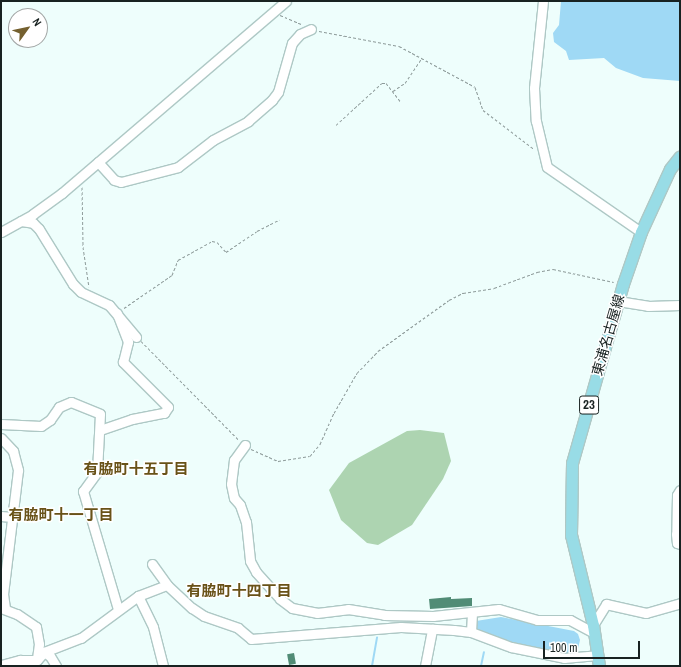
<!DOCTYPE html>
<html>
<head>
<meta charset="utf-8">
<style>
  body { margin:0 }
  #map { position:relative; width:681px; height:667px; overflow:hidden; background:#eefefc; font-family:"Archivo Narrow","Noto Sans JP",sans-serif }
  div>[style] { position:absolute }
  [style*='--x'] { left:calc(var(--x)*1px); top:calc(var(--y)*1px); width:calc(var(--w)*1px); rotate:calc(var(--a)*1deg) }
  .green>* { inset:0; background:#add4b1 }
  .water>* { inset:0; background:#9fd9f5 }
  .stream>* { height:2px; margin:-1px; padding:0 1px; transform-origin:1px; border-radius:1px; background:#9fd9f5 }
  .building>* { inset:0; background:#518c76; transform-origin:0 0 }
  .path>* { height:1px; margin-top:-0.5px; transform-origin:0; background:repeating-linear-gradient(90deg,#8e9b9a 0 3px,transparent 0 5px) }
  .roads { filter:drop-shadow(1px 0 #aec8c5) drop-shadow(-1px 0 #aec8c5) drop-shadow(0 1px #aec8c5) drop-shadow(0 -1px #aec8c5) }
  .minor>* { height:9px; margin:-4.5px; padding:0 4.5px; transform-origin:4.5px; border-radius:4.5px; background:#fff }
  .major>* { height:11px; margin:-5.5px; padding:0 5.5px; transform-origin:5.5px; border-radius:5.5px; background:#98dce6 }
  span { translate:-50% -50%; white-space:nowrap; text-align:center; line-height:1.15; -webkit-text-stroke:3px #fff; paint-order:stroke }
  .shield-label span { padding:1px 3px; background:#fff; border:1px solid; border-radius:3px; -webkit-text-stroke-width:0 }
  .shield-label { font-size:13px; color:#182221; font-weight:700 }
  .street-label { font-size:14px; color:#182221 }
  .neighbourhood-label { font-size:15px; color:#695218; font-weight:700 }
  .frame { position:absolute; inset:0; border:2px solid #182221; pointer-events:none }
  .north { position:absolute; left:8px; top:8px; width:40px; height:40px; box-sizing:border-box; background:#fff; border:1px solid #a3a7a6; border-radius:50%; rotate:57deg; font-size:11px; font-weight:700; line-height:16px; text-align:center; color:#182221 }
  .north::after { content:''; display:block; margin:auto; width:14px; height:18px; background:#74602f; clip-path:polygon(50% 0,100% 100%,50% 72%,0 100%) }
  .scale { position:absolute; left:543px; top:641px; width:97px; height:18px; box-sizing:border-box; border:2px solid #182221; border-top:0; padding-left:5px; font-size:12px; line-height:14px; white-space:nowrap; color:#182221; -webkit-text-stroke:3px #fff; paint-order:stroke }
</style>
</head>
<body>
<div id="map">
  <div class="green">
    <div style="clip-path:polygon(420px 430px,444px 433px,451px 461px,443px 479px,412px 525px,378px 545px,367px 543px,341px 520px,329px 490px,349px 463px,407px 431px)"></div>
  </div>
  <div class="water">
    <div style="clip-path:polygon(561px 1px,680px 1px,680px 81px,643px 78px,616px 68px,604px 58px,569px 60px,566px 51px,554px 42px,553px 33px,559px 25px)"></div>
    <div style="clip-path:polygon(501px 617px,574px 631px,578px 634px,580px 640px,577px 653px,565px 654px,503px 641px,476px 630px,476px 621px)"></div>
  </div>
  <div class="stream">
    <div style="--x:372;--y:666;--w:29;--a:-80"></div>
    <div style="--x:481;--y:666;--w:14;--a:-78"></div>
  </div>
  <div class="building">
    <div style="clip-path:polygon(451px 597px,451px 599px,472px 598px,472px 606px,430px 609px,429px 599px)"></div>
    <div style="left:294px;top:653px;width:11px;height:7px;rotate:80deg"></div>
  </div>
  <div class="path">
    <div style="--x:280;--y:15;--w:23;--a:23"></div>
    <div style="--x:319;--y:31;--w:81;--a:10.6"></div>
    <div style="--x:399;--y:46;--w:86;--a:28.3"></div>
    <div style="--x:475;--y:87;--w:24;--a:71"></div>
    <div style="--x:483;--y:110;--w:64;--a:37.4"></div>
    <div style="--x:393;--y:91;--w:14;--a:-34"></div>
    <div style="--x:405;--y:83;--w:29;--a:-56"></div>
    <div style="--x:336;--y:125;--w:62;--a:-42.4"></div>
    <div style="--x:382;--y:83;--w:4;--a:0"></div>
    <div style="--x:386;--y:83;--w:24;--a:52"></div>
    <div style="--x:82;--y:187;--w:60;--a:89"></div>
    <div style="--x:83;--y:247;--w:40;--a:81.5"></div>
    <div style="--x:124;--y:308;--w:58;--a:-34.5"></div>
    <div style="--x:172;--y:275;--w:16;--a:-68"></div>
    <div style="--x:178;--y:260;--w:39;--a:-29"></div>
    <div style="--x:212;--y:241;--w:5;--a:11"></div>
    <div style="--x:217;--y:242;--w:13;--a:48"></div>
    <div style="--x:226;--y:252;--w:37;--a:-34"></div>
    <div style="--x:257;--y:231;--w:25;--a:-27"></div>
    <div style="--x:141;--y:341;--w:139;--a:45.3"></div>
    <div style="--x:251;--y:449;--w:30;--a:24"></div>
    <div style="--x:278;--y:461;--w:32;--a:-9"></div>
    <div style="--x:310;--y:456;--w:16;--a:-50"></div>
    <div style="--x:320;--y:444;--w:34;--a:-66"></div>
    <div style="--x:334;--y:413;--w:46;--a:-60.1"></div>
    <div style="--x:357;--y:373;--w:30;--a:-46"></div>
    <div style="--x:378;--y:351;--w:87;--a:-35.7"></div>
    <div style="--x:449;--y:300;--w:16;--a:-27"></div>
    <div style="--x:463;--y:293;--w:31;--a:-9"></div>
    <div style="--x:494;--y:288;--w:46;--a:-20.4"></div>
    <div style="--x:537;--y:272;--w:16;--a:-11"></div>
    <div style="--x:553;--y:269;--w:62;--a:12"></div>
  </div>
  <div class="roads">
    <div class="minor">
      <div style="--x:543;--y:1;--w:87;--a:95.9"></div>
      <div style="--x:534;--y:88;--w:33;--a:87"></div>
      <div style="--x:536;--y:121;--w:47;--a:76.6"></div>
      <div style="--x:547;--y:167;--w:114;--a:34.7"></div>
      <div style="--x:98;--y:162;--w:24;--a:48"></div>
      <div style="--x:114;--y:180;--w:7;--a:16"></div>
      <div style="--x:121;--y:182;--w:59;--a:-14.7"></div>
      <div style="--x:178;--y:167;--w:44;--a:-37.6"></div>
      <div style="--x:213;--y:140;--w:40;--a:-28"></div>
      <div style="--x:248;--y:121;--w:32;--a:-41"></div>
      <div style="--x:272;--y:100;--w:10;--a:-53"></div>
      <div style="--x:278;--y:92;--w:51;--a:-74.1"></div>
      <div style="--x:292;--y:43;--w:12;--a:-48"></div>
      <div style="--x:300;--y:34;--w:12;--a:-24"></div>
      <div style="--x:21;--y:221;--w:12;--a:9"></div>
      <div style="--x:33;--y:223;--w:8;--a:45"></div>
      <div style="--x:39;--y:229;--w:65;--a:58.3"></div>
      <div style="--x:73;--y:284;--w:11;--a:45"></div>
      <div style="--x:81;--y:292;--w:31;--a:25"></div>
      <div style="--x:109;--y:305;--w:42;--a:49.8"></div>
      <div style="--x:1;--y:232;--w:37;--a:-29"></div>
      <div style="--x:33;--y:214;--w:36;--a:-36"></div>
      <div style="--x:62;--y:193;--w:295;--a:-40.6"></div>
      <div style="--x:618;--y:301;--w:30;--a:9"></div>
      <div style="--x:648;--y:306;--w:32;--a:-2"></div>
      <div style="--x:1;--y:424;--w:40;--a:2.9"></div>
      <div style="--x:41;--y:426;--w:11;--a:-34"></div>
      <div style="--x:50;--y:420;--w:16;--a:-55"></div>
      <div style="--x:59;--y:407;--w:13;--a:-23"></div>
      <div style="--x:71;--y:402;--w:31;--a:22"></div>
      <div style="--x:100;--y:414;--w:58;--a:93"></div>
      <div style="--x:97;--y:472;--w:24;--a:126"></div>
      <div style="--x:83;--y:491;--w:123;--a:73.5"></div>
      <div style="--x:100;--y:430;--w:34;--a:-19"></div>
      <div style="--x:132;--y:419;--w:33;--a:-11"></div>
      <div style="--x:164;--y:413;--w:7;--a:-56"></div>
      <div style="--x:168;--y:407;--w:64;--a:-135"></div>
      <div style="--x:123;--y:362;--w:21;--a:-76"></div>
      <div style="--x:128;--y:342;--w:31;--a:-111"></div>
      <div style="--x:1;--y:438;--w:18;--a:47"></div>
      <div style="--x:13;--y:451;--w:20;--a:75"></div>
      <div style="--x:18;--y:470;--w:125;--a:96.9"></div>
      <div style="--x:3;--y:594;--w:14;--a:82"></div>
      <div style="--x:245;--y:445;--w:19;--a:126"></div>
      <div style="--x:234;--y:460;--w:24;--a:97"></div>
      <div style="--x:231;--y:484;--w:14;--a:78"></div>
      <div style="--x:234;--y:498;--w:9;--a:49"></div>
      <div style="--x:240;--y:505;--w:18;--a:71"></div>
      <div style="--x:246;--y:522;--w:39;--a:84"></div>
      <div style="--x:250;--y:561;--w:13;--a:61"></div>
      <div style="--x:256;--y:572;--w:36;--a:48"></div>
      <div style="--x:280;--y:599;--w:15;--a:37"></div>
      <div style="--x:292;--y:608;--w:25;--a:11"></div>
      <div style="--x:317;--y:613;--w:31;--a:-7"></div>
      <div style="--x:348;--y:609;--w:36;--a:9"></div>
      <div style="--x:384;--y:615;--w:49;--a:1.2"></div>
      <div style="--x:433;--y:616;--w:66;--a:-6.1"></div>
      <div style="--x:499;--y:609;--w:40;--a:16"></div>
      <div style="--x:537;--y:620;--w:33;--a:0"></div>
      <div style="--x:570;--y:620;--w:27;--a:28"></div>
      <div style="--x:680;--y:490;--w:6;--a:121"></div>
      <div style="--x:677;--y:495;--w:39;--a:91"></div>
      <div style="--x:676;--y:534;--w:9;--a:84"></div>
      <div style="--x:677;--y:543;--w:3;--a:18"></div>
      <div style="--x:1;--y:516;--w:11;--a:5"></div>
      <div style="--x:152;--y:564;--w:26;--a:54"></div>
      <div style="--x:167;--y:585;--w:34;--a:43"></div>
      <div style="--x:192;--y:608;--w:14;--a:34"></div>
      <div style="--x:204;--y:616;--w:36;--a:19"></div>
      <div style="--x:238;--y:628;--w:17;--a:40"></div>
      <div style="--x:251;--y:639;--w:150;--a:-4.6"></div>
      <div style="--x:401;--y:627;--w:53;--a:3.2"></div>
      <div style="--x:454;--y:630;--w:17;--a:7"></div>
      <div style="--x:471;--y:632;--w:43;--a:20.6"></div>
      <div style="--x:511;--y:647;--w:54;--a:11.7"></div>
      <div style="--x:564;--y:658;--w:33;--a:-5"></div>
      <div style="--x:138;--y:596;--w:34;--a:64"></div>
      <div style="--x:153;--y:627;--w:40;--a:75.6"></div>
      <div style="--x:1;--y:608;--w:17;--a:21"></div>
      <div style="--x:17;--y:614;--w:23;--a:34"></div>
      <div style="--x:36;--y:627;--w:17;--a:80"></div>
      <div style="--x:39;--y:644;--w:15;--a:98"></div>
      <div style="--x:593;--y:625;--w:25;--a:-58"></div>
      <div style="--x:606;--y:604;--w:41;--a:12.7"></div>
      <div style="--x:646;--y:613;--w:35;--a:-16"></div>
      <div style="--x:471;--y:632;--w:19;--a:-87"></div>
      <div style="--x:44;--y:652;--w:7;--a:34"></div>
      <div style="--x:50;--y:656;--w:12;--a:59"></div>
      <div style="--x:37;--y:660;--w:11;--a:-49"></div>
      <div style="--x:44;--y:652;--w:40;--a:-21"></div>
      <div style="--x:81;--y:638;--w:71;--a:-36.4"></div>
      <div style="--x:138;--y:596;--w:31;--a:-21"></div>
      <div style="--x:1;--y:665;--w:20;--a:-15"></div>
      <div style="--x:20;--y:660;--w:17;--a:0"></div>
      <div style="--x:425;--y:666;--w:38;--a:-79"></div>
    </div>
    <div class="major">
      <div style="--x:599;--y:666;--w:41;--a:-98.3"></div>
      <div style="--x:593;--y:625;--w:93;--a:-103.7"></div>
      <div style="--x:571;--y:535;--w:72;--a:-89.2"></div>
      <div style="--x:572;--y:463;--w:186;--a:-74.1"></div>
      <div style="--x:623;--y:284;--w:55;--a:-70.9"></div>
      <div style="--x:641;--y:232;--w:69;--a:-65.3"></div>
      <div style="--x:670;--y:169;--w:16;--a:-52"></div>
    </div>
  </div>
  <div class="shield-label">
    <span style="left:589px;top:405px">23</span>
  </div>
  <div class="street-label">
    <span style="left:608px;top:335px;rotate:-74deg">東浦名古屋線</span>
  </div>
  <div class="neighbourhood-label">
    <span style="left:136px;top:469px">有脇町十五丁目</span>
    <span style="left:61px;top:515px">有脇町十一丁目</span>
    <span style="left:239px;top:591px">有脇町十四丁目</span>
  </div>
  <div class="frame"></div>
  <div class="north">N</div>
  <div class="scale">100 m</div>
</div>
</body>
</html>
